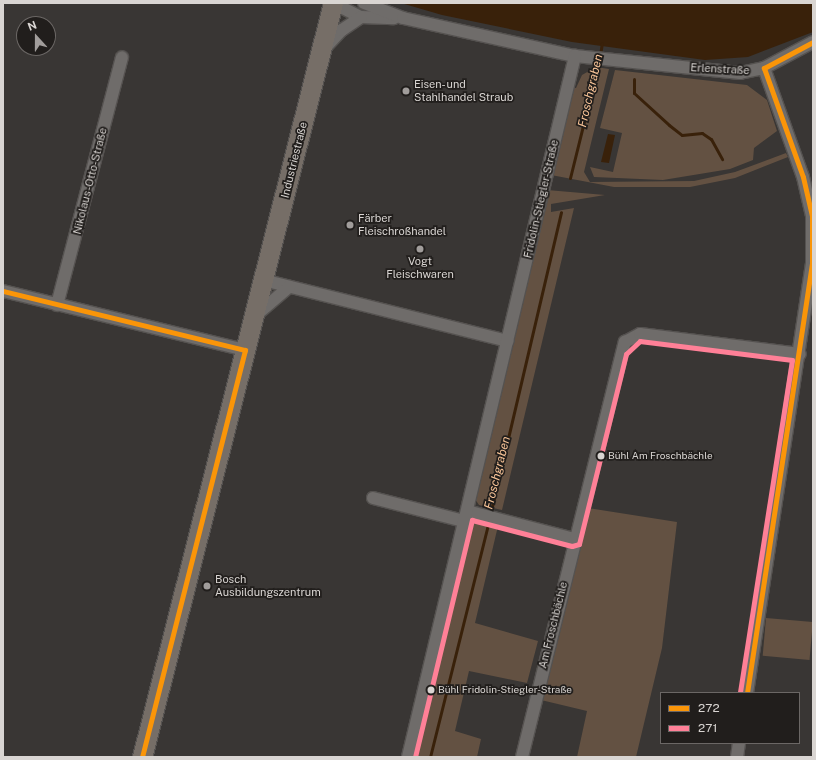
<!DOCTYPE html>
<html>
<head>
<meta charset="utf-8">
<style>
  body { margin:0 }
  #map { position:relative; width:816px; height:760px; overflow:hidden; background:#393634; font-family:"Public Sans",sans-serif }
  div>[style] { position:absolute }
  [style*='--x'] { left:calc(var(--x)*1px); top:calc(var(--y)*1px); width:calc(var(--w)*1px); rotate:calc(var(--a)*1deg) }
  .green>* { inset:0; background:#635142; transform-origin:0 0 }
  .water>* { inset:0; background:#39210a }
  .stream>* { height:3px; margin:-1.5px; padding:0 1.5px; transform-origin:1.5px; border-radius:1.5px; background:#39210a }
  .roads { filter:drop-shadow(1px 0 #555250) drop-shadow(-1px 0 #555250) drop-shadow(0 1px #555250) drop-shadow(0 -1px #555250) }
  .street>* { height:12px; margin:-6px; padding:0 6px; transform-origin:6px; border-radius:6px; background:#6f6c6a }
  .primary>* { height:19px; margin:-9.5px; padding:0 9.5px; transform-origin:9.5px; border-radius:9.5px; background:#766e67 }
  .bus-1>* { height:5px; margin:-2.5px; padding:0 2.5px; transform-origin:2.5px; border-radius:2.5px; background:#fa9508 }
  .bus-2>* { height:5px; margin:-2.5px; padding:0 2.5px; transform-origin:2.5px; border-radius:2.5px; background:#ff8097 }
  .dots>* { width:11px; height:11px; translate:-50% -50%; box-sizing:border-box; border:2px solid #211e1c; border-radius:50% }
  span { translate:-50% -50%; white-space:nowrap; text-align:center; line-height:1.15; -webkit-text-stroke:3.5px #211e1c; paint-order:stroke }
  .bus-label { font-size:10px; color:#d9d5d2 }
  .left { translate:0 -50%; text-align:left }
  .street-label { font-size:11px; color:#d9d5d2 }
  .poi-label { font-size:11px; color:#d9d5d2 }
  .water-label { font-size:12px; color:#fbc699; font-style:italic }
  .frame { position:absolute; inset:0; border:4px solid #d9d5d2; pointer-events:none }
  .legend { position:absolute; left:660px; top:692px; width:140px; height:52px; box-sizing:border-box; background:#211e1c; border:1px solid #6b6765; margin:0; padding:5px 7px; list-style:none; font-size:12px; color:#d9d5d2 }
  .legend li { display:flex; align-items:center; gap:8px; height:20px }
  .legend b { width:20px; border:1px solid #6b6765 }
  .north { position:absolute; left:16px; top:16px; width:40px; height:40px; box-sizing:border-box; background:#211e1c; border:1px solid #6b6765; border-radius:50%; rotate:339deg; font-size:11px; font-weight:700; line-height:16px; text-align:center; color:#d9d5d2 }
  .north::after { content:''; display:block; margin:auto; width:14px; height:18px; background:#a19d9b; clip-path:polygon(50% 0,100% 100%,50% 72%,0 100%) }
</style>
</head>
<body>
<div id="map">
  <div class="green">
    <div style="clip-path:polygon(596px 67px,609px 69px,584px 172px,590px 182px,694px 181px,735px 172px,786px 153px,788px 157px,735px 178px,690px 187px,614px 187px,551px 175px,573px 88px,576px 88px,582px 75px)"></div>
    <div style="clip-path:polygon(615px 70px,747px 85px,767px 100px,777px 131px,754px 148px,753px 160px,730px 169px,663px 180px,594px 177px,590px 167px,613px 172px,622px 133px,600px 128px)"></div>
    <div style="clip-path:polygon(547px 190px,605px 195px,551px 204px,551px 212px,574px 208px,502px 510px,479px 505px,475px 499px)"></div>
    <div style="clip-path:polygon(588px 508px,677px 522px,662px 648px,636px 757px,577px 757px,587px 711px,541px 700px)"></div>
    <div style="clip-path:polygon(475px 522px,498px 526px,475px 623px,538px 641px,527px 683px,469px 671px,455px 731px,481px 739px,477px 757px,413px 757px,468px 529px)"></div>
    <div style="left:766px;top:618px;width:47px;height:38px;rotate:5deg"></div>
  </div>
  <div class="water">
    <div style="clip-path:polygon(401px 3px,813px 3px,813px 32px,748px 57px,705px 60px,572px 42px,442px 15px)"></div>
    <div style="clip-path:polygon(608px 134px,615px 135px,609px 163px,601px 162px)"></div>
  </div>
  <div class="stream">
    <div style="--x:600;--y:55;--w:12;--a:-81"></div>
    <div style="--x:634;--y:79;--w:14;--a:90"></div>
    <div style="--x:634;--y:93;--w:47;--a:42.4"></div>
    <div style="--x:669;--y:125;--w:16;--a:38"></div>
    <div style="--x:682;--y:135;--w:20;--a:-6"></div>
    <div style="--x:702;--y:133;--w:11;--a:34"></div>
    <div style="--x:711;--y:139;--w:23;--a:61"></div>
    <div style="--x:570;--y:178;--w:121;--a:-76.1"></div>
    <div style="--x:490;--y:515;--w:311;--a:-76.8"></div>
    <div style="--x:430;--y:757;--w:244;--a:-76"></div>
  </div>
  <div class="roads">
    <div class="street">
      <div style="--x:333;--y:3;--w:31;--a:27"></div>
      <div style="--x:361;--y:17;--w:33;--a:2"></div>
      <div style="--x:364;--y:3;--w:42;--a:21"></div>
      <div style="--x:403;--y:18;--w:176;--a:12.5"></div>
      <div style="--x:575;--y:56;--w:166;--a:5.9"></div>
      <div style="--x:740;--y:73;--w:25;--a:-12"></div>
      <div style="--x:764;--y:68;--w:55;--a:-28"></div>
      <div style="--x:324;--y:49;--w:26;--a:-47"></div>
      <div style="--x:342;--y:30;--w:23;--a:-34"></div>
      <div style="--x:263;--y:280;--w:252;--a:14"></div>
      <div style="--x:3;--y:291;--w:249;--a:13.7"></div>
      <div style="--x:57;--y:305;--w:256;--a:-75.3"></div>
      <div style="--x:255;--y:316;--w:45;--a:-40.5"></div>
      <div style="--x:373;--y:498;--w:94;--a:14.2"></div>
      <div style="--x:467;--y:511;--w:111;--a:14.7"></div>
      <div style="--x:747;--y:693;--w:435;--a:-81.4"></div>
      <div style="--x:812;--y:263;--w:47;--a:-90"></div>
      <div style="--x:812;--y:216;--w:40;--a:-103"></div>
      <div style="--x:803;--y:177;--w:116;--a:-109.7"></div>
      <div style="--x:408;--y:757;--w:721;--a:-76.6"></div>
      <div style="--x:522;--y:757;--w:428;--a:-76.1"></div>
      <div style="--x:625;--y:342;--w:17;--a:-28"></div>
      <div style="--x:640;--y:334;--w:161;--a:7.1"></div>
      <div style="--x:737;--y:757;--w:14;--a:-82"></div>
    </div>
    <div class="primary">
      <div style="--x:142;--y:757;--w:778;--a:-75.79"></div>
    </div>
  </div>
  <div class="bus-1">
    <div style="--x:764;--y:68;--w:55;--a:-28"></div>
    <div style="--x:3;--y:291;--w:249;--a:13.7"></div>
    <div style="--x:747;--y:693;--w:435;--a:-81.4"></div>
    <div style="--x:812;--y:263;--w:47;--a:-90"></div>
    <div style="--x:812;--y:216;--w:40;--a:-103"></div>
    <div style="--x:803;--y:177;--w:116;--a:-109.7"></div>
    <div style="--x:142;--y:757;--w:420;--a:-75.8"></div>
  </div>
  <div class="bus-2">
    <div style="--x:415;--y:757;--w:244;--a:-76.5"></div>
    <div style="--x:472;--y:520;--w:103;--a:14.6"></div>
    <div style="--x:572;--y:546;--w:7;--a:-16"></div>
    <div style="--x:579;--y:544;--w:196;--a:-76.1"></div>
    <div style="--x:626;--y:354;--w:19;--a:-43"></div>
    <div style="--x:640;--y:341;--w:153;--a:7.1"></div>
    <div style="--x:792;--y:360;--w:336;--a:98.9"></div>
  </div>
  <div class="dots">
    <div style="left:406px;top:91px;background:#a19d9b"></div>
    <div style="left:350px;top:225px;background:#a19d9b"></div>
    <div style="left:420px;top:249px;background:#a19d9b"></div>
    <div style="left:601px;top:456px;background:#d9d5d2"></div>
    <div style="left:207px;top:586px;background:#a19d9b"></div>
    <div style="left:431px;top:690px;background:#d9d5d2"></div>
  </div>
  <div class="bus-label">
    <span class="left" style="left:608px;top:456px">Bühl Am Froschbächle</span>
    <span class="left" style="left:438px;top:690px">Bühl Fridolin-Stiegler-Straße</span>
  </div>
  <div class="street-label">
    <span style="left:720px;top:69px;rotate:3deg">Erlenstraße</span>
    <span style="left:294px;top:160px;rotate:-76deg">Industriestraße</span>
    <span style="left:90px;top:181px;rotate:-76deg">Nikolaus-Otto-Straße</span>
    <span style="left:541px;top:199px;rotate:-77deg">Fridolin-Stiegler-Straße</span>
    <span style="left:553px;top:625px;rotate:-76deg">Am Froschbächle</span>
  </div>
  <div class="poi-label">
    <span class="left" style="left:414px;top:91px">Eisen- und<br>Stahlhandel Straub</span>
    <span class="left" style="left:358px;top:225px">Färber<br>Fleischroßhandel</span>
    <span style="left:420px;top:268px">Vogt<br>Fleischwaren</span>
    <span class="left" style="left:215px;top:586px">Bosch<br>Ausbildungszentrum</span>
  </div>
  <div class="water-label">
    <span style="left:591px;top:91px;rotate:-77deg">Froschgraben</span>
    <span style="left:498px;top:473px;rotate:-76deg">Froschgraben</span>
  </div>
  <div class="frame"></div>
  <ul class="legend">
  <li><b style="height:5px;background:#fa9508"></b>272</li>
  <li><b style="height:5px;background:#ff8097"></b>271</li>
  </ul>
  <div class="north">N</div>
</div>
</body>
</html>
